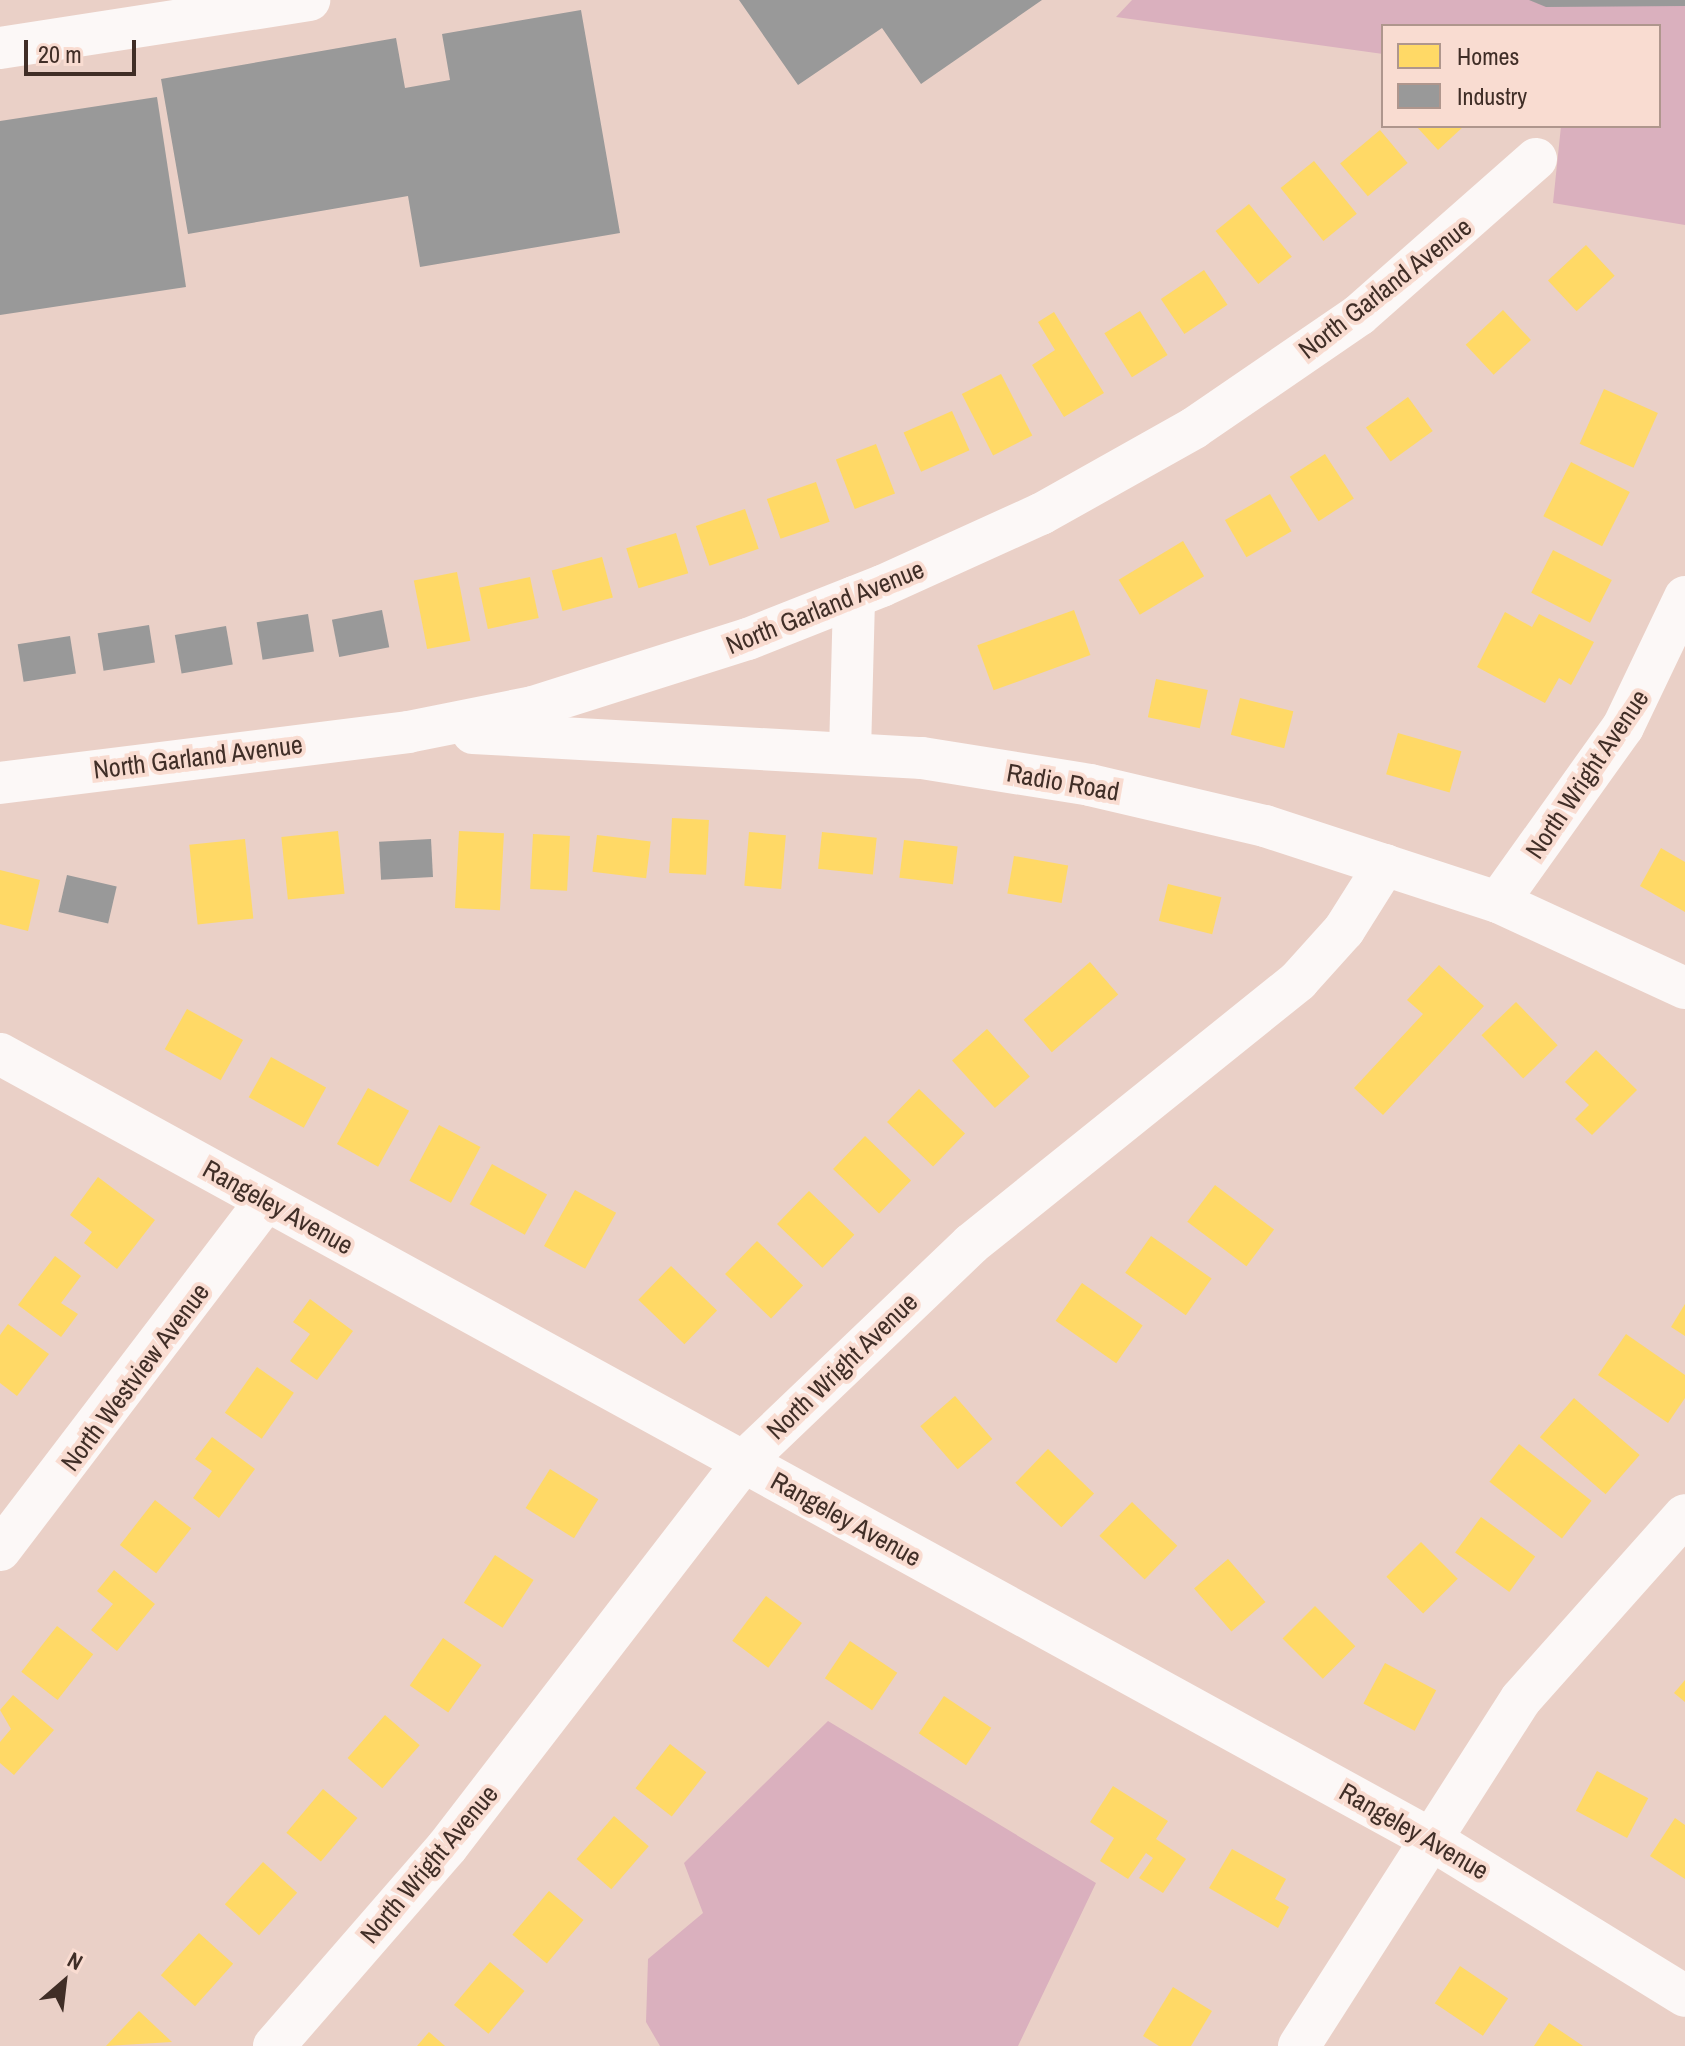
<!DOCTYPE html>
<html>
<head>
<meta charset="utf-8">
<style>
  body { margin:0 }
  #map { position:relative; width:1685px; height:2046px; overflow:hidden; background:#ead0c7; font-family:"Archivo Narrow",sans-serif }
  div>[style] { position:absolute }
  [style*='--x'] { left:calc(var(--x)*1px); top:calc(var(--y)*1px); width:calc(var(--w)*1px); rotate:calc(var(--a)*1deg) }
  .green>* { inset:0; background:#dab0be }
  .homes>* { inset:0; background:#ffd966; transform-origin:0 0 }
  .industry>* { inset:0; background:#999; transform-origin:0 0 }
  .minor>* { height:42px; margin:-21px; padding:0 21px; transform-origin:21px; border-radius:21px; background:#fcf8f7 }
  span { translate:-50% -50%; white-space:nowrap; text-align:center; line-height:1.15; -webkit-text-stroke:8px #f9dcd1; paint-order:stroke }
  .street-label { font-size:26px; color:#402e27 }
  .legend { position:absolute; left:1381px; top:24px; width:280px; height:104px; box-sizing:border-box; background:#f9dcd1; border:2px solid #af968d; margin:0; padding:10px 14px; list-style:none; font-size:24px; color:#402e27 }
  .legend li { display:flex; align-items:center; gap:16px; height:40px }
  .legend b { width:40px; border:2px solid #af968d }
  .north { position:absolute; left:24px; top:1942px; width:80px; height:80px; -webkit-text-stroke:6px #f9dcd1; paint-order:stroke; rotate:28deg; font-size:22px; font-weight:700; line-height:32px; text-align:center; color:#402e27 }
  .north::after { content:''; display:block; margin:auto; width:28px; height:36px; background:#402e27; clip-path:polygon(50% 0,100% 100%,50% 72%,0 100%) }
  .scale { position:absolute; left:24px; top:40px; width:112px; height:36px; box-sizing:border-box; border:4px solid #402e27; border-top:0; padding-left:10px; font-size:24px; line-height:28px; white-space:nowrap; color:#402e27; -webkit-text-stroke:6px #f9dcd1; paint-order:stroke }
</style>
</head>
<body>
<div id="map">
  <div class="green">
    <div style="clip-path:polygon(1132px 0,1685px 0,1685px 225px,1553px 203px,1561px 126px,1659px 126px,1659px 26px,1383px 26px,1383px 54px,1116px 17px)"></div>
    <div style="clip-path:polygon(828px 1721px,1096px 1883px,1018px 2046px,660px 2046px,646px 2022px,648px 1959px,703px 1913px,684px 1863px)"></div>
  </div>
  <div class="homes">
    <div style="clip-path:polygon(1416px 126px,1464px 126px,1438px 150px)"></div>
    <div style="left:1380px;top:130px;width:43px;height:52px;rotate:50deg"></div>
    <div style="left:1314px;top:161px;width:68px;height:43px;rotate:51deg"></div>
    <div style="left:1249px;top:204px;width:68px;height:43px;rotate:51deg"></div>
    <div style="left:1586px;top:245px;width:42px;height:52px;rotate:47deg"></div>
    <div style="left:1204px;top:270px;width:42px;height:52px;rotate:56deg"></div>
    <div style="left:1503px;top:310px;width:41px;height:51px;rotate:47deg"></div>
    <div style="left:1140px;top:311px;width:52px;height:42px;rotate:58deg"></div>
    <div style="clip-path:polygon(1054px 312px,1104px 393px,1064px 417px,1032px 365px,1055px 350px,1038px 322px)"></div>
    <div style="left:1001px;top:374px;width:69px;height:44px;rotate:63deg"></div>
    <div style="left:1604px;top:389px;width:59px;height:60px;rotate:24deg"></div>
    <div style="left:1408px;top:397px;width:42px;height:52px;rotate:54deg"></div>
    <div style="left:952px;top:411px;width:43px;height:53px;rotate:66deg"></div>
    <div style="left:876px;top:444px;width:53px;height:43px;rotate:69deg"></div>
    <div style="left:1325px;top:454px;width:53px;height:42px;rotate:57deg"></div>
    <div style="left:1571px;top:462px;width:66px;height:61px;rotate:27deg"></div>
    <div style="left:816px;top:482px;width:42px;height:52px;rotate:71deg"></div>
    <div style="left:1270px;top:494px;width:43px;height:52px;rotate:60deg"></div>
    <div style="left:745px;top:509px;width:42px;height:52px;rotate:71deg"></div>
    <div style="left:676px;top:533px;width:42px;height:52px;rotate:73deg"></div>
    <div style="left:1183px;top:541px;width:41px;height:75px;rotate:59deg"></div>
    <div style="left:1553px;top:550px;width:66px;height:48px;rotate:27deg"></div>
    <div style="left:602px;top:557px;width:42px;height:52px;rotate:75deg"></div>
    <div style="left:457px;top:572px;width:70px;height:44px;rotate:79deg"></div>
    <div style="left:530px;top:577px;width:42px;height:52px;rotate:78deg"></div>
    <div style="left:1074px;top:610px;width:48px;height:103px;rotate:70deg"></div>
    <div style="clip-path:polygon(1505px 612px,1532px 627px,1539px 614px,1594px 642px,1571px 685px,1559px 678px,1545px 703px,1477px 667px)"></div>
    <div style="left:1156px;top:679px;width:53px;height:39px;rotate:12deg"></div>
    <div style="left:1240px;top:698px;width:55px;height:38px;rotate:14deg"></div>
    <div style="left:1398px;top:733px;width:66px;height:43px;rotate:16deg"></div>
    <div style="left:672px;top:818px;width:37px;height:55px;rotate:3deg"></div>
    <div style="left:338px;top:831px;width:63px;height:57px;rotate:84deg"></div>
    <div style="left:459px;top:831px;width:45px;height:77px;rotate:3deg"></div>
    <div style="left:749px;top:832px;width:37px;height:54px;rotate:5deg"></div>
    <div style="left:822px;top:832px;width:55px;height:37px;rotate:6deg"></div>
    <div style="left:533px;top:834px;width:37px;height:55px;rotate:3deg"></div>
    <div style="left:597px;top:835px;width:54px;height:37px;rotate:7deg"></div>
    <div style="left:245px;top:839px;width:80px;height:56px;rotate:84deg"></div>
    <div style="left:904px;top:840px;width:54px;height:38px;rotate:7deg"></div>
    <div style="clip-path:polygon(1661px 848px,1685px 862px,1685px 912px,1640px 886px)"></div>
    <div style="left:1014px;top:856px;width:55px;height:38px;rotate:10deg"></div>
    <div style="clip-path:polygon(0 870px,40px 880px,28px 931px,0 924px)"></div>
    <div style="left:1168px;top:884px;width:55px;height:38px;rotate:14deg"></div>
    <div style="left:1090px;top:962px;width:43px;height:88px;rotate:49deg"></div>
    <div style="clip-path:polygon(1439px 965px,1484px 1006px,1383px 1115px,1354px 1088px,1423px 1014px,1407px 1000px)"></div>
    <div style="left:1516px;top:1002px;width:60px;height:48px;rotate:46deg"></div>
    <div style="left:187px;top:1009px;width:64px;height:46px;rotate:29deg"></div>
    <div style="left:987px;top:1029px;width:64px;height:47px;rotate:48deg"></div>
    <div style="clip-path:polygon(1596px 1050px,1637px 1090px,1592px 1135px,1575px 1119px,1589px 1105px,1565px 1082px)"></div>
    <div style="left:271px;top:1057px;width:63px;height:46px;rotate:29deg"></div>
    <div style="left:368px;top:1088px;width:47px;height:64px;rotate:29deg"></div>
    <div style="left:919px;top:1089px;width:64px;height:46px;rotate:44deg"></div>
    <div style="left:439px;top:1125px;width:47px;height:63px;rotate:28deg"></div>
    <div style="left:865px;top:1136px;width:64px;height:46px;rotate:44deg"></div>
    <div style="left:492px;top:1164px;width:63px;height:46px;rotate:29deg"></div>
    <div style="clip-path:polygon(98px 1177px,155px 1220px,117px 1269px,84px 1243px,92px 1232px,70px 1215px)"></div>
    <div style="left:1215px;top:1185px;width:74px;height:46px;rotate:37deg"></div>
    <div style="left:575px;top:1190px;width:47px;height:64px;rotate:29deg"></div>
    <div style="left:809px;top:1191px;width:63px;height:46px;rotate:44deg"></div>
    <div style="left:1151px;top:1236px;width:74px;height:45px;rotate:35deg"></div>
    <div style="left:757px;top:1241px;width:64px;height:46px;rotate:44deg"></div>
    <div style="clip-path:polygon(55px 1256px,81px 1276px,61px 1303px,78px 1314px,61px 1337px,18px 1305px)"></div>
    <div style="left:671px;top:1266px;width:64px;height:47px;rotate:44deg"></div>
    <div style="left:1082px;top:1283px;width:74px;height:46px;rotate:35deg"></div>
    <div style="clip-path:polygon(310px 1299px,353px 1331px,317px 1380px,290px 1361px,310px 1334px,293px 1322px)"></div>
    <div style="clip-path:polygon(1685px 1304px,1685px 1336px,1671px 1327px)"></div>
    <div style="clip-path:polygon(8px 1324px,49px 1354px,17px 1396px,0 1383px,0 1335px)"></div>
    <div style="clip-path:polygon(1626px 1334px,1685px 1375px,1685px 1398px,1668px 1423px,1598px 1375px)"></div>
    <div style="left:257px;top:1367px;width:45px;height:56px;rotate:35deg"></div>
    <div style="left:955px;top:1396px;width:57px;height:46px;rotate:49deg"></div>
    <div style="left:1574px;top:1398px;width:87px;height:52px;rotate:41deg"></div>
    <div style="clip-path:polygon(212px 1437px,255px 1469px,219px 1518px,193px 1498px,212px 1471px,195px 1459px)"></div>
    <div style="left:1519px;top:1444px;width:92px;height:48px;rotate:38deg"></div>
    <div style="left:1048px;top:1449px;width:64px;height:47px;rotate:44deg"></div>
    <div style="left:550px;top:1469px;width:57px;height:46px;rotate:32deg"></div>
    <div style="left:155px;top:1500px;width:46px;height:57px;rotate:38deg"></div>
    <div style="left:1132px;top:1502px;width:63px;height:47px;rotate:44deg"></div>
    <div style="left:1481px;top:1517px;width:67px;height:44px;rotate:36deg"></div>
    <div style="left:1421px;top:1542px;width:52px;height:49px;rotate:45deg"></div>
    <div style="left:495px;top:1555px;width:46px;height:57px;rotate:33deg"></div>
    <div style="left:1228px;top:1559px;width:57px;height:45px;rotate:49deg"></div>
    <div style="clip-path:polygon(114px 1570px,155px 1604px,117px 1651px,91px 1630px,113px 1604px,97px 1591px)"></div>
    <div style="left:766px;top:1596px;width:45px;height:56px;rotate:37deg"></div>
    <div style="left:1315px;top:1606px;width:57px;height:46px;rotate:45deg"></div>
    <div style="left:57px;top:1626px;width:46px;height:58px;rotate:38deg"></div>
    <div style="left:443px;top:1638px;width:47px;height:58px;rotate:35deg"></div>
    <div style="left:850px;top:1641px;width:57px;height:45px;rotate:34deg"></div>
    <div style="left:1385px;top:1663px;width:58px;height:46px;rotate:28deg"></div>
    <div style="clip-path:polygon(1685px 1680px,1685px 1702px,1674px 1693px)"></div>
    <div style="clip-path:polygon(13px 1695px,54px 1730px,14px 1775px,0 1763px,0 1742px,11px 1729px,0 1710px)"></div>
    <div style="left:944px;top:1696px;width:57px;height:45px;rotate:34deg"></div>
    <div style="left:385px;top:1715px;width:46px;height:57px;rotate:41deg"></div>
    <div style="left:670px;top:1744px;width:46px;height:56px;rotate:38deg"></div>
    <div style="left:1597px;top:1771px;width:58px;height:45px;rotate:28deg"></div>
    <div style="clip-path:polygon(1113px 1786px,1168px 1821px,1156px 1839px,1186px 1859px,1163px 1893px,1139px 1878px,1153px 1858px,1146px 1853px,1128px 1879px,1100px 1861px,1114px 1838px,1090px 1822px)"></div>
    <div style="left:323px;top:1789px;width:45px;height:57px;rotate:40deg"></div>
    <div style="left:614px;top:1816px;width:46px;height:57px;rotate:41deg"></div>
    <div style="clip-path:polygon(1675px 1818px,1685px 1825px,1685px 1879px,1650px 1856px)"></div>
    <div style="clip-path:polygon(1232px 1849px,1286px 1879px,1275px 1899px,1289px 1907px,1278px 1928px,1209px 1888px)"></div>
    <div style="left:263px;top:1862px;width:46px;height:57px;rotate:42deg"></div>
    <div style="left:549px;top:1891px;width:45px;height:57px;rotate:40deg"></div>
    <div style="left:199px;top:1933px;width:46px;height:57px;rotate:42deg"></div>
    <div style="left:490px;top:1962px;width:45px;height:56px;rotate:40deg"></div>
    <div style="left:1460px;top:1966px;width:58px;height:45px;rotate:34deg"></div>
    <div style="clip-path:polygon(1173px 1987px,1212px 2011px,1191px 2046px,1159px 2046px,1143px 2036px)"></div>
    <div style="clip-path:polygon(139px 2011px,172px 2042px,106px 2046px)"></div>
    <div style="clip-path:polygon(1549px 2023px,1583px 2046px,1534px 2046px)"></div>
    <div style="clip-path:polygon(429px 2032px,445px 2046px,417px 2046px)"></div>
  </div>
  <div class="industry">
    <div style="clip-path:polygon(739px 0,1042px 0,921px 84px,882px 28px,798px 85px)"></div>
    <div style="clip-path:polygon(1529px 0,1685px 0,1685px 6px,1546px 7px)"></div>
    <div style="clip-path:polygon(581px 10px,620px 233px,420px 267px,408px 196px,188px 234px,161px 79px,396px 38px,405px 88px,450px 80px,442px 34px)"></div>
    <div style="clip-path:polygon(157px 97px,186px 287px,0 315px,0 121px)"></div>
    <div style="left:382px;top:610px;width:38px;height:51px;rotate:79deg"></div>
    <div style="left:308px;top:614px;width:38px;height:52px;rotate:81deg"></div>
    <div style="left:149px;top:625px;width:38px;height:52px;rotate:81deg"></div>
    <div style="left:226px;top:626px;width:39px;height:52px;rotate:80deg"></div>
    <div style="left:70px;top:636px;width:38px;height:53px;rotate:81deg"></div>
    <div style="left:431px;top:839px;width:38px;height:52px;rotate:87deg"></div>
    <div style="left:67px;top:875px;width:51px;height:38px;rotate:13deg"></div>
  </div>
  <div class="minor">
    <div style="--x:0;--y:48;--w:313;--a:-8.8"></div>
    <div style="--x:473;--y:733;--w:450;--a:3.2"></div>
    <div style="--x:922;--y:758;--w:170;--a:9.1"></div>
    <div style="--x:1090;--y:785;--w:180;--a:13.2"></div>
    <div style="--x:1265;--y:826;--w:245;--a:18.1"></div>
    <div style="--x:1498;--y:902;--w:206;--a:24.7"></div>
    <div style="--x:850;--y:752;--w:155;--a:-88.5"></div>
    <div style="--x:0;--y:783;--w:411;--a:-7.1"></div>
    <div style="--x:408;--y:732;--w:127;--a:-11.3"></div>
    <div style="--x:533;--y:707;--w:225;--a:-17.6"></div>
    <div style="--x:748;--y:639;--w:144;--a:-21.6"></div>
    <div style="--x:882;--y:586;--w:175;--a:-24.4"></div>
    <div style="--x:1041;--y:514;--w:176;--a:-29.3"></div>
    <div style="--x:1194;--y:428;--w:200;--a:-34.4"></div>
    <div style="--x:1359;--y:315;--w:236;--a:-41.4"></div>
    <div style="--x:1498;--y:902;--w:215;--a:-54.5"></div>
    <div style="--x:1623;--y:727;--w:144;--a:-64.5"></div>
    <div style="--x:0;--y:1054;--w:1628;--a:28.75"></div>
    <div style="--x:1427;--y:1837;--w:303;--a:31.6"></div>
    <div style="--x:0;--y:1550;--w:439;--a:-52.7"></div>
    <div style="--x:274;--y:2046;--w:264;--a:-49"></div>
    <div style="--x:447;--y:1847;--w:486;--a:-52.4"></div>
    <div style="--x:743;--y:1462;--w:315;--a:-43.7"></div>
    <div style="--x:971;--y:1244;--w:420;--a:-38.8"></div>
    <div style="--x:1298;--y:981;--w:69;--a:-48"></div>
    <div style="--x:1344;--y:930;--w:77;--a:-57.8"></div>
    <div style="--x:1299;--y:2046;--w:412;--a:-57.4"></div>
    <div style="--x:1521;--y:1699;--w:246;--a:-48.3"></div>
  </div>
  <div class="street-label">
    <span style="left:1385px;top:288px;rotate:-38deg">North Garland Avenue</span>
    <span style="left:825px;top:607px;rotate:-22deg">North Garland Avenue</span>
    <span style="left:198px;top:757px;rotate:-7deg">North Garland Avenue</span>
    <span style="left:1587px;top:774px;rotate:-56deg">North Wright Avenue</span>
    <span style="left:1063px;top:782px;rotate:10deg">Radio Road</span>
    <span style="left:278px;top:1207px;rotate:29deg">Rangeley Avenue</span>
    <span style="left:842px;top:1366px;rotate:-44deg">North Wright Avenue</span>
    <span style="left:135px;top:1377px;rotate:-53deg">North Westview Avenue</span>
    <span style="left:846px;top:1519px;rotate:29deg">Rangeley Avenue</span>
    <span style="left:1414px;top:1831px;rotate:30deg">Rangeley Avenue</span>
    <span style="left:429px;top:1864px;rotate:-50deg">North Wright Avenue</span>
  </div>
  <ul class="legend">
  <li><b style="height:22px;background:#ffd966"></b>Homes</li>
  <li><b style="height:22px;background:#999"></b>Industry</li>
  </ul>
  <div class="north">N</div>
  <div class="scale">20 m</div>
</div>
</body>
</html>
